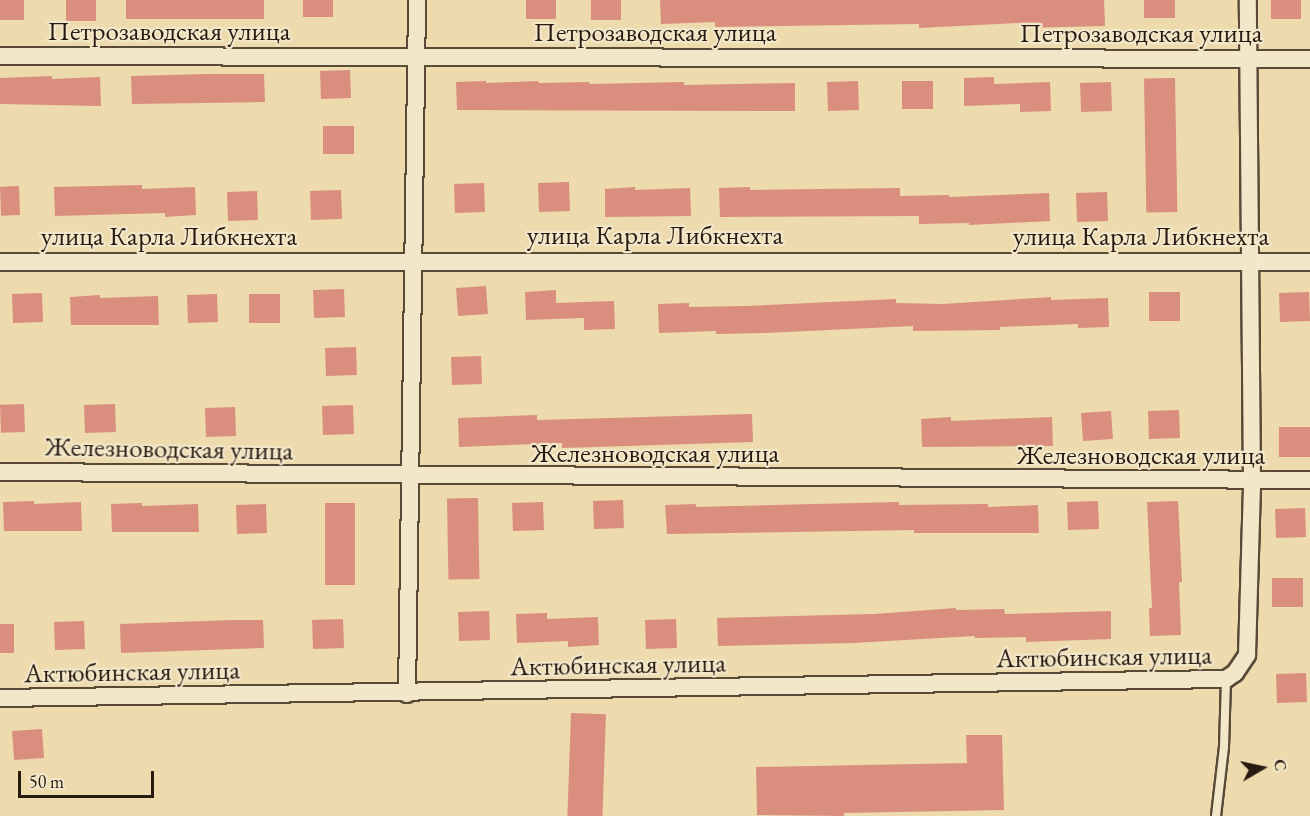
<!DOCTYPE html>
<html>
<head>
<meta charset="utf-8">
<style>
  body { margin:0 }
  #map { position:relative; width:1310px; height:816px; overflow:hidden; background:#eddaad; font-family:"EB Garamond",serif }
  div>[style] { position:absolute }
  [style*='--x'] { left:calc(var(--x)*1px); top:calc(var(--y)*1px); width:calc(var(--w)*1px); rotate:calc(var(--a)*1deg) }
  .building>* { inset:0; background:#da8e7d; transform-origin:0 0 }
  .roads { filter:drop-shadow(2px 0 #594a38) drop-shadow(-2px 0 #594a38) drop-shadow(0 2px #594a38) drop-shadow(0 -2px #594a38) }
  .service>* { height:8px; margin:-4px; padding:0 4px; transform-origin:4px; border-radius:4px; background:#f3e7ca }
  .minor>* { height:16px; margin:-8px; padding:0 8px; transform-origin:8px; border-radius:8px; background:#f3e7ca }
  span { translate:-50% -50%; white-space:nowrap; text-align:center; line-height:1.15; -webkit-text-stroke:4.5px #f3e7ca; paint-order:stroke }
  .street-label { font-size:27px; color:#281a11 }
  .north { position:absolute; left:1232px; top:738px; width:60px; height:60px; -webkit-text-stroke:4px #f3e7ca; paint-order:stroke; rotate:81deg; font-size:16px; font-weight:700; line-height:24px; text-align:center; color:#281a11 }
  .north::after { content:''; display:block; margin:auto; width:21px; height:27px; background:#281a11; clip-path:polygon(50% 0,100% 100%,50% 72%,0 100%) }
  .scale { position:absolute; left:18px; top:771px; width:136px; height:27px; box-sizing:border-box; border:3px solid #281a11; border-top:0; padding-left:8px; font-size:18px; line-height:21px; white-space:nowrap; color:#281a11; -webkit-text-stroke:4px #f3e7ca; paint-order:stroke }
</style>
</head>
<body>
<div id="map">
  <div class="building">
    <div style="left:0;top:0;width:24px;height:20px"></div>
    <div style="left:66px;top:0;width:30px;height:21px"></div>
    <div style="left:126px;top:0;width:138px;height:19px"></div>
    <div style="left:303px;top:0;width:30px;height:17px"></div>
    <div style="left:526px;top:0;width:30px;height:19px"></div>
    <div style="left:591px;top:0;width:30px;height:20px"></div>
    <div style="clip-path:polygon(660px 0,1104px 0,1105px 26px,1021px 28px,1020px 23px,919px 28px,919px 24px,715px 27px,715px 22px,661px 24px)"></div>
    <div style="left:1144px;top:0;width:31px;height:18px"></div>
    <div style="left:1271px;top:0;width:30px;height:19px"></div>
    <div style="left:350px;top:70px;width:28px;height:30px;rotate:88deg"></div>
    <div style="clip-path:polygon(208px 74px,264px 74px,265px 102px,132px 104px,131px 76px)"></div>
    <div style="clip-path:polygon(52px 76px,52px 79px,100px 77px,101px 106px,0 104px,0 78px)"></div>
    <div style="clip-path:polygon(994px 77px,994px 84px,1050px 82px,1051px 111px,1020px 112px,1020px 104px,964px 106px,964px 78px)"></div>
    <div style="left:1175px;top:78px;width:134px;height:31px;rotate:89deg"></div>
    <div style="clip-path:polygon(486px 81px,486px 83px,538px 81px,539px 83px,589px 82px,590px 84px,684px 82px,684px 85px,795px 83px,795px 111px,457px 110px,456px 82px)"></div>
    <div style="left:858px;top:81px;width:29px;height:31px;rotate:88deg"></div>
    <div style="left:933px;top:81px;width:28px;height:31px;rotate:90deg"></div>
    <div style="left:1111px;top:82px;width:29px;height:31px;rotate:88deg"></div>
    <div style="left:354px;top:126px;width:28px;height:31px;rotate:90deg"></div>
    <div style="left:569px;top:182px;width:29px;height:31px;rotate:88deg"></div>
    <div style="left:484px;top:183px;width:29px;height:30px;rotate:88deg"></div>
    <div style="clip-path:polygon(142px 185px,142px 189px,195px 187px,196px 215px,165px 217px,165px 213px,55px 216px,54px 187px)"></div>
    <div style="left:19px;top:186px;width:29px;height:19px;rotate:88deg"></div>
    <div style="clip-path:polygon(635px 187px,635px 190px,690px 188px,691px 216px,605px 217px,605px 189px)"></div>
    <div style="clip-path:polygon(750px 187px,750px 190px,900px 188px,900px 196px,949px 195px,949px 197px,1049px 193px,1050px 221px,969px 225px,969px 223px,919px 224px,919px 216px,720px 217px,719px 188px)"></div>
    <div style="left:341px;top:190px;width:29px;height:31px;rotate:88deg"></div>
    <div style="left:257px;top:191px;width:29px;height:30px;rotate:88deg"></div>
    <div style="left:1107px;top:192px;width:29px;height:31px;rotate:88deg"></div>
    <div style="left:486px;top:286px;width:28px;height:30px;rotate:86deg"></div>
    <div style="left:344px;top:289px;width:28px;height:31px;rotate:88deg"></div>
    <div style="clip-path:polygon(556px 290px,556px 303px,614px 301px,615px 329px,584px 330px,584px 318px,526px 320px,525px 292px)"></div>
    <div style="left:1180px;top:292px;width:29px;height:31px;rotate:90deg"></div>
    <div style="left:1309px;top:292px;width:29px;height:30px;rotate:88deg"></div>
    <div style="left:42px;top:293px;width:29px;height:30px;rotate:88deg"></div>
    <div style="left:217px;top:294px;width:28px;height:30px;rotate:88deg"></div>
    <div style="left:280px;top:294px;width:29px;height:31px;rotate:90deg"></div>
    <div style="clip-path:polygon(100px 295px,100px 298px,158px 296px,159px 325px,71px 325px,70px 297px)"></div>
    <div style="clip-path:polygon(1051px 297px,1051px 300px,1108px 298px,1109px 327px,1078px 328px,1078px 324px,1000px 327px,1000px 330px,913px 331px,913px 326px,765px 333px,716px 334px,716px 331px,659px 333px,658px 304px,689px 303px,689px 307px,746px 306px,896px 299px,896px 303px,943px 304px)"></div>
    <div style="left:356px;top:347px;width:28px;height:31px;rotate:88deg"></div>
    <div style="left:481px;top:356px;width:28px;height:30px;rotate:88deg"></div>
    <div style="left:24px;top:404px;width:28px;height:24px;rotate:88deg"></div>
    <div style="left:115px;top:404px;width:28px;height:31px;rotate:88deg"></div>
    <div style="left:353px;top:405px;width:29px;height:31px;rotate:88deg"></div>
    <div style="left:235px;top:407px;width:29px;height:30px;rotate:88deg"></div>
    <div style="left:1179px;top:410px;width:28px;height:31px;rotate:88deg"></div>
    <div style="left:1111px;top:411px;width:28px;height:30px;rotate:86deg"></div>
    <div style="clip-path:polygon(752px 414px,753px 442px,562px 448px,562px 443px,459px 447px,458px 418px,537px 415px,537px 420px)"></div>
    <div style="clip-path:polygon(951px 417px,951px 421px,1052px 417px,1053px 446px,922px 447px,921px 419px)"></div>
    <div style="left:1310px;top:427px;width:30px;height:31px;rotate:90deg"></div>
    <div style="left:478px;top:498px;width:81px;height:31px;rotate:89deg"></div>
    <div style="left:623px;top:500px;width:28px;height:30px;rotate:88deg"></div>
    <div style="clip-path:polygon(34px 501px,34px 504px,81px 502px,82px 531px,4px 531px,3px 502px)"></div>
    <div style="left:1098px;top:501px;width:28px;height:31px;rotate:88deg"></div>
    <div style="clip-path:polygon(1178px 501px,1182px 582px,1179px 582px,1181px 635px,1150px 636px,1149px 608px,1152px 608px,1147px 502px)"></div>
    <div style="left:543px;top:502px;width:28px;height:31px;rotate:88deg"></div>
    <div style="clip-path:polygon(899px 502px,899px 505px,988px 504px,988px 507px,1038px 505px,1039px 533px,914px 533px,914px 530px,667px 534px,665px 505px,696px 504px,696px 507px)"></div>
    <div style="clip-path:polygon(142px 503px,142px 506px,198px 504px,199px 532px,112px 532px,111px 504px)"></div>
    <div style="left:325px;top:503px;width:30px;height:82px"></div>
    <div style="left:266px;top:504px;width:29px;height:30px;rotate:88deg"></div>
    <div style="left:1305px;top:508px;width:29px;height:30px;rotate:88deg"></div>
    <div style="left:1303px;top:578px;width:29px;height:31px;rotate:90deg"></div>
    <div style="clip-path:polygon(956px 608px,956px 610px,1004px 609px,1005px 614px,1111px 611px,1111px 639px,1026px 642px,1026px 637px,975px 638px,975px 636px,853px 643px,718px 646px,717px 618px,874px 614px)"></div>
    <div style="left:489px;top:611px;width:29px;height:31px;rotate:88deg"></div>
    <div style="clip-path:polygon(547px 613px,547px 619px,598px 617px,599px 645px,568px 647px,568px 641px,517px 643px,516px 614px)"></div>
    <div style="left:343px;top:619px;width:29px;height:31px;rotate:88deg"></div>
    <div style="left:676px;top:619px;width:29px;height:31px;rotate:88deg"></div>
    <div style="clip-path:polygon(233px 620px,263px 620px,264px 648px,121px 653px,120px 624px)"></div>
    <div style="left:84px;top:621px;width:28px;height:30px;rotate:88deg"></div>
    <div style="left:0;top:624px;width:14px;height:29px"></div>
    <div style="left:1306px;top:673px;width:29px;height:30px;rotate:88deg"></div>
    <div style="left:571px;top:713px;width:35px;height:103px;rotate:2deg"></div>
    <div style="left:42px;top:729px;width:29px;height:30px;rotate:86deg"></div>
    <div style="clip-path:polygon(966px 735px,1002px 735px,1004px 810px,844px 813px,844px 816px,757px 815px,756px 767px,967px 763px)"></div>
  </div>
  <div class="roads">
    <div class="service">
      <div style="--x:1216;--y:816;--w:69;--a:-83.4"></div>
      <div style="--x:1224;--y:747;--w:68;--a:-88.3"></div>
    </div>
    <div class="minor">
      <div style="--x:0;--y:56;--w:1310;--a:0.13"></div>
      <div style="--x:0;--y:262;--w:1310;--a:0"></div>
      <div style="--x:0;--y:472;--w:1310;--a:0.35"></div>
      <div style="--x:407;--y:694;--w:694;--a:-89.17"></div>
      <div style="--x:0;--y:698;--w:1226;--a:-0.89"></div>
      <div style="--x:1226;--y:679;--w:11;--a:-34"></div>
      <div style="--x:1235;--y:673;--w:22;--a:-56"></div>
      <div style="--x:1247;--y:655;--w:173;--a:-88.3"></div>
      <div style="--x:1252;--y:482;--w:482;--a:-90.5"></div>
    </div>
  </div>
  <div class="street-label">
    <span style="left:169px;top:31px">Петрозаводская улица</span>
    <span style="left:655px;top:32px">Петрозаводская улица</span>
    <span style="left:1141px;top:33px">Петрозаводская улица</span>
    <span style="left:655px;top:235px">улица Карла Либкнехта</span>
    <span style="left:169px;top:236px">улица Карла Либкнехта</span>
    <span style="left:1141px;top:236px">улица Карла Либкнехта</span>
    <span style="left:169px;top:448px;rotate:1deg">Железноводская улица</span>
    <span style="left:655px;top:453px">Железноводская улица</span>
    <span style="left:1141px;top:455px">Железноводская улица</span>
    <span style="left:1104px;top:656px;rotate:-1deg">Актюбинская улица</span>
    <span style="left:618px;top:664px;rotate:-1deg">Актюбинская улица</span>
    <span style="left:132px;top:671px;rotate:-1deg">Актюбинская улица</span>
  </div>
  <div class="north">С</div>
  <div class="scale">50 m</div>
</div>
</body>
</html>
